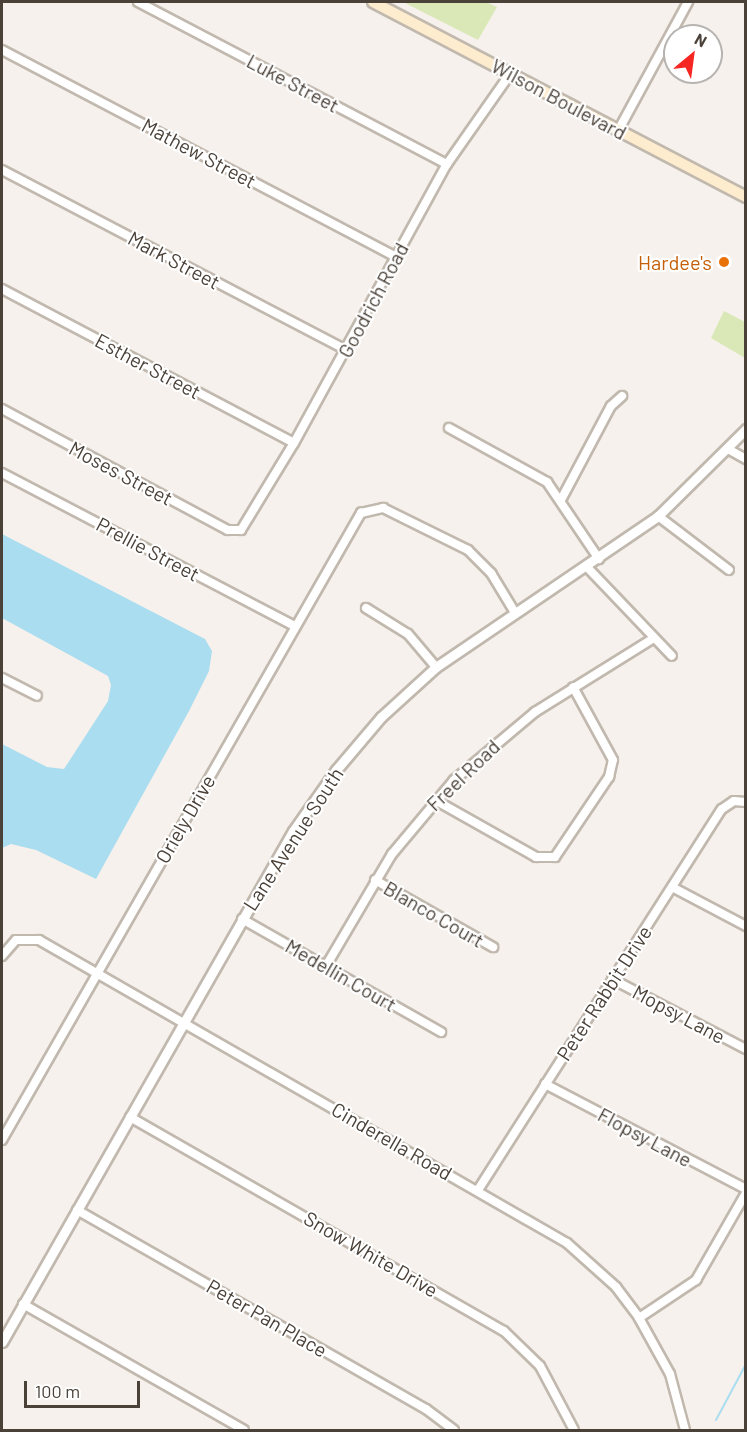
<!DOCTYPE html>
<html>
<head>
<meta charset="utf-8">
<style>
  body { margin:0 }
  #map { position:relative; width:747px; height:1432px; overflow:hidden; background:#f6f1ec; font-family:Barlow,sans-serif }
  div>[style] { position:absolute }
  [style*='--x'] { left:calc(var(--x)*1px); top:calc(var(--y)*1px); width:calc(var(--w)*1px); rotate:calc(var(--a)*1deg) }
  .green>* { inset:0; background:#d9e8b6 }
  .water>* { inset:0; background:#abddf0 }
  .stream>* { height:2px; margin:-1px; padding:0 1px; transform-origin:1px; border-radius:1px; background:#abddf0 }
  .roads { filter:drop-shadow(2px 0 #c1b8ae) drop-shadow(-2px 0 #c1b8ae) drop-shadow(0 2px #c1b8ae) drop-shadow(0 -2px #c1b8ae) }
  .minor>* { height:8px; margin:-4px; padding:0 4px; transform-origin:4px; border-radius:4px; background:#fff }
  .tertiary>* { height:9px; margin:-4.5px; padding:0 4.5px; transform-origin:4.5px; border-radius:4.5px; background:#fff }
  .secondary>* { height:10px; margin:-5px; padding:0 5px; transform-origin:5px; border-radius:5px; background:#feecce }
  .dots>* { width:16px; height:16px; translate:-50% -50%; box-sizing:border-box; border:3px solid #fff; border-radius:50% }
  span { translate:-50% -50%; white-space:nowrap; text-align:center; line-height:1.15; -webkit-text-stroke:4.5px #fff; paint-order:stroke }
  .street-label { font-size:20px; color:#4a4139 }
  .food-label { font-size:20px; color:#c56008 }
  .right { translate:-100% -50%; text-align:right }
  .frame { position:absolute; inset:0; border:3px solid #4a4139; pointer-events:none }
  .north { position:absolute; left:663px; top:24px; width:60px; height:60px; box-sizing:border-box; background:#fff; border:2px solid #b7b3b0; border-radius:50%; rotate:29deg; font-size:16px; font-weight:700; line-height:24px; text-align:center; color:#4a4139 }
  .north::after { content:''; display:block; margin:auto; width:21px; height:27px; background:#f62623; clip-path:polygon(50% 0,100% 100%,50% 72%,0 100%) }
  .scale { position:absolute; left:24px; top:1381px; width:116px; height:27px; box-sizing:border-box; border:3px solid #4a4139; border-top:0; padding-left:8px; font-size:18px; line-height:21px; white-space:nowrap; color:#4a4139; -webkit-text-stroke:4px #fff; paint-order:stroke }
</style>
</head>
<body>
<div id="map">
  <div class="green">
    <div style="clip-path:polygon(486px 2px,497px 7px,478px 40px,405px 3px)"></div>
    <div style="clip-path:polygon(724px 311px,745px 322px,745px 358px,711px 338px)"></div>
  </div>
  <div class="water">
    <div style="clip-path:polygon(2px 534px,205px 639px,212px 651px,209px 671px,189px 711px,96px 879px,36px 850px,11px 844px,2px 848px,2px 744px,47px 767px,64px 769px,108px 701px,111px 685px,108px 676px,2px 618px)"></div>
  </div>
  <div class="stream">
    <div style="--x:716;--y:1420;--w:64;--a:-61.8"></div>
  </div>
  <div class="roads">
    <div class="minor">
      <div style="--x:138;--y:2;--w:349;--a:27.7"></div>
      <div style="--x:2;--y:50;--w:445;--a:27.7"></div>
      <div style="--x:618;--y:131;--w:147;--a:-61.5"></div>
      <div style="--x:2;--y:170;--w:388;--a:27.6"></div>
      <div style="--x:2;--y:289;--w:330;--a:27.8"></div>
      <div style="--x:2;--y:409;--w:256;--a:28.2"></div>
      <div style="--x:228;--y:530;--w:13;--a:0"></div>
      <div style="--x:241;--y:530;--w:102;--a:-58.7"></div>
      <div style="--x:294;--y:443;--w:318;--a:-61.3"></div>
      <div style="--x:447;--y:164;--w:110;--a:-55"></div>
      <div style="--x:449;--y:428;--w:112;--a:28.9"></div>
      <div style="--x:547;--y:482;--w:93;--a:56"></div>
      <div style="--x:728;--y:449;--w:21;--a:29"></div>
      <div style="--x:2;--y:473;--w:331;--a:27.6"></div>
      <div style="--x:562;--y:498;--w:104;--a:-62"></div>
      <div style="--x:611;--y:406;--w:15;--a:-42"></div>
      <div style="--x:658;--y:516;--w:89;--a:37.3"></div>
      <div style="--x:586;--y:566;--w:124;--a:46.3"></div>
      <div style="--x:366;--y:608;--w:49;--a:31.8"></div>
      <div style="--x:408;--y:634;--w:43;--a:49.7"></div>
      <div style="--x:2;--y:678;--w:39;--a:27"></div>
      <div style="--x:435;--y:800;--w:116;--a:29.4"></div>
      <div style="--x:536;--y:857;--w:19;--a:0"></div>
      <div style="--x:555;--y:857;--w:97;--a:-56"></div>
      <div style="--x:609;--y:777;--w:17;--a:-77"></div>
      <div style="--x:613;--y:760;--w:83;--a:-118.7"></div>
      <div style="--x:375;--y:880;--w:136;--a:29.6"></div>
      <div style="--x:672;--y:887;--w:84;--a:27.8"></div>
      <div style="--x:242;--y:919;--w:229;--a:29.6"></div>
      <div style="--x:2;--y:956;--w:21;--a:-49"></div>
      <div style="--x:16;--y:940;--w:23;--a:0"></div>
      <div style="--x:39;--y:940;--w:609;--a:29.85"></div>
      <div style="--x:567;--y:1243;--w:66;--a:41.9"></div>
      <div style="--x:616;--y:1287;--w:39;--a:53"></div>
      <div style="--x:639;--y:1318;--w:64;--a:61"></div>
      <div style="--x:670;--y:1374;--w:58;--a:75"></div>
      <div style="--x:326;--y:966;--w:130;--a:-59.5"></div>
      <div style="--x:392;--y:854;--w:97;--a:-50"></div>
      <div style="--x:454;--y:780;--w:106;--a:-40"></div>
      <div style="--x:535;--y:712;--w:140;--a:-31.9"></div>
      <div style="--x:612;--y:979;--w:151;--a:27.6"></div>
      <div style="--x:545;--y:1084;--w:227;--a:27.6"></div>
      <div style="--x:130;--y:1117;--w:431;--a:29.8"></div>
      <div style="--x:504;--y:1331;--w:50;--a:44.2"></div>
      <div style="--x:540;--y:1366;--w:72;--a:62"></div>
      <div style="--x:2;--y:1140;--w:723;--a:-60.21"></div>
      <div style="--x:361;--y:513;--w:23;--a:-13"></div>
      <div style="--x:383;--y:508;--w:95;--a:26.3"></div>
      <div style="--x:468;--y:550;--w:33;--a:45"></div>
      <div style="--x:491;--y:573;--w:44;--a:58.8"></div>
      <div style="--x:478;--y:1190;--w:452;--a:-57.4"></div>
      <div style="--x:722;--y:809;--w:14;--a:-34"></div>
      <div style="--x:734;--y:801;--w:12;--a:5"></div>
      <div style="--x:77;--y:1210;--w:402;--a:29.7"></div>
      <div style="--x:426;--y:1409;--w:35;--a:37"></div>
      <div style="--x:23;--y:1304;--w:254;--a:29.7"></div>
      <div style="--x:639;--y:1318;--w:69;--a:-33.7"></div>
      <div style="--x:696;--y:1280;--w:100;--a:-60.1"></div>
    </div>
    <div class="tertiary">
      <div style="--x:2;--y:1342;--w:588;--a:-60.34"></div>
      <div style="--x:293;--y:831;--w:75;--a:-54.8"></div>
      <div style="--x:336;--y:770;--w:70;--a:-49.7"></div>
      <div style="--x:381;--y:717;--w:74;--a:-42.3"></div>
      <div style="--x:436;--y:667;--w:268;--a:-34.2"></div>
      <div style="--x:658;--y:516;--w:124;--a:-44.7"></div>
    </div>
    <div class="secondary">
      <div style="--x:373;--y:2;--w:421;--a:27.6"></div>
    </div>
  </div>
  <div class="dots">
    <div style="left:724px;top:262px;background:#e8710a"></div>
  </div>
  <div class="street-label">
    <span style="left:293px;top:83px;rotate:28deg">Luke Street</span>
    <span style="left:559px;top:99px;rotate:28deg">Wilson Boulevard</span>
    <span style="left:199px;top:153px;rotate:28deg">Mathew Street</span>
    <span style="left:174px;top:260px;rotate:28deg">Mark Street</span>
    <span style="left:373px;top:300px;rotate:-62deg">Goodrich Road</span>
    <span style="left:148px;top:366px;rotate:28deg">Esther Street</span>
    <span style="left:121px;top:473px;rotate:28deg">Moses Street</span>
    <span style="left:148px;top:549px;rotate:28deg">Prellie Street</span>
    <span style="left:463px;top:775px;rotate:-44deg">Freel Road</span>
    <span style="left:185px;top:819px;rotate:-60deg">Oriely Drive</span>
    <span style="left:293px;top:839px;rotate:-57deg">Lane Avenue South</span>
    <span style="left:434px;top:914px;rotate:30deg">Blanco Court</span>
    <span style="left:341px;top:975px;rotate:30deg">Medellin Court</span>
    <span style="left:604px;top:993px;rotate:-57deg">Peter Rabbit Drive</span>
    <span style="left:679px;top:1014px;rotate:28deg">Mopsy Lane</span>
    <span style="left:645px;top:1137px;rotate:28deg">Flopsy Lane</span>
    <span style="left:392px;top:1141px;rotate:30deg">Cinderella Road</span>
    <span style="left:371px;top:1254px;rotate:30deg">Snow White Drive</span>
    <span style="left:267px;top:1318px;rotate:30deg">Peter Pan Place</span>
  </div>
  <div class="food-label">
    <span class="right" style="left:712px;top:262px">Hardee's</span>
  </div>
  <div class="frame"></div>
  <div class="north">N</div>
  <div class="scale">100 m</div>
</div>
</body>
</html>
